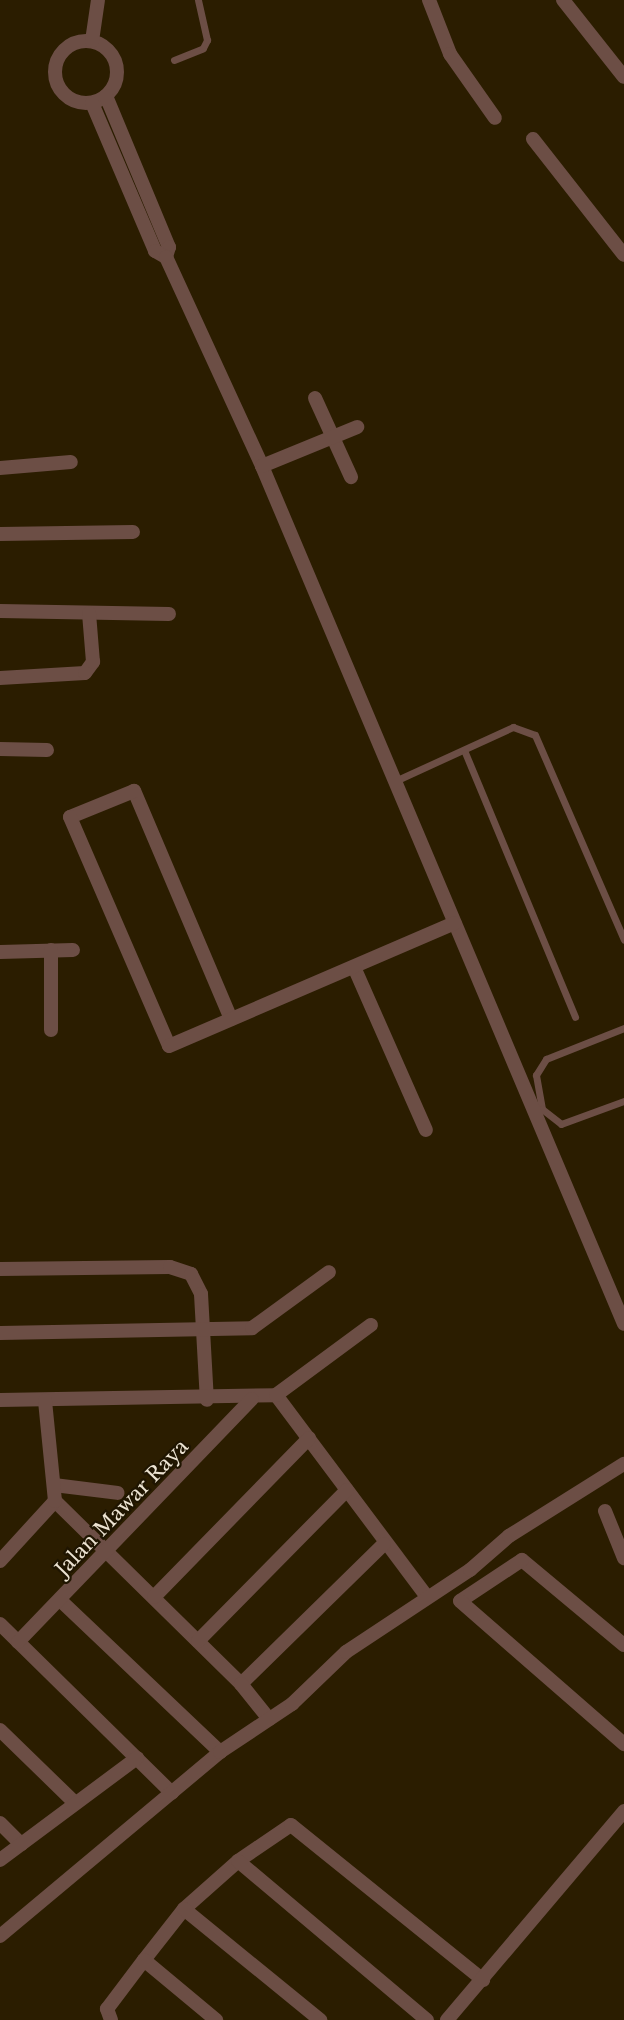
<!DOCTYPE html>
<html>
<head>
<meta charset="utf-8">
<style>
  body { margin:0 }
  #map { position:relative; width:624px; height:2020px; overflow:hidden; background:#2b1d00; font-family:"Libre Baskerville",serif }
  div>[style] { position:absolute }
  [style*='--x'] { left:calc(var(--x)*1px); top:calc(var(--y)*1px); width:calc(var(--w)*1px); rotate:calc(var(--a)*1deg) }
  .service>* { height:7px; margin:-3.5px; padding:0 3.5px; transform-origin:3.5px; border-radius:3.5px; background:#6c4e45 }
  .minor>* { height:14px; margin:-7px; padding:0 7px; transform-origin:7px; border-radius:7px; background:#6c4e45 }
  .minor>.ring { margin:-7px; padding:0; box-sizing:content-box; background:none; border:14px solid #6c4e45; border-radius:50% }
  span { translate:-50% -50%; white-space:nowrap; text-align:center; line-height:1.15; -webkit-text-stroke:4.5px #1f1501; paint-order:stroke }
  .street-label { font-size:20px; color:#ece3d2 }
</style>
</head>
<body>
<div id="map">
  <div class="service">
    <div style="--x:174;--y:60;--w:31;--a:-22"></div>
    <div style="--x:203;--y:48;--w:9;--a:-63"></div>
    <div style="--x:207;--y:40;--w:41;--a:-102.7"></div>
    <div style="--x:464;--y:750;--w:289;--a:67.4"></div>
    <div style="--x:395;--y:781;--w:130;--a:-24.6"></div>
    <div style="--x:513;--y:727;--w:23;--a:20"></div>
    <div style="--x:535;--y:735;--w:223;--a:66.5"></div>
    <div style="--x:624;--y:1028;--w:84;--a:158.3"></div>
    <div style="--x:546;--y:1059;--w:19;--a:122"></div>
    <div style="--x:536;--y:1075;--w:35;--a:80"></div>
    <div style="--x:542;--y:1109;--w:24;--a:38"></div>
    <div style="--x:561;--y:1124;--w:67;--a:-20.1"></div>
  </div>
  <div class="minor">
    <div style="--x:429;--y:0;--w:58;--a:68.7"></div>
    <div style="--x:450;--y:54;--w:78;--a:54.9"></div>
    <div style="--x:563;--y:0;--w:98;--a:51.6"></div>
    <div class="ring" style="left:55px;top:41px;width:48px;height:48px"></div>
    <div style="--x:92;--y:41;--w:41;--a:-81.7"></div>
    <div style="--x:106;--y:96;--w:164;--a:67.4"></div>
    <div style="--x:169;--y:247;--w:10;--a:107"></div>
    <div style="--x:92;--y:103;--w:161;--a:66.9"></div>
    <div style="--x:155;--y:251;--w:13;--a:29"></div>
    <div style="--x:166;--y:257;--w:230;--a:65.3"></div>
    <div style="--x:262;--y:466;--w:931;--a:67.12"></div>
    <div style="--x:533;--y:139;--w:147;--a:51.9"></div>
    <div style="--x:315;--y:398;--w:87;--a:65.5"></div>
    <div style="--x:262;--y:466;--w:103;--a:-22.3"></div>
    <div style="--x:0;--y:468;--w:71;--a:-4.8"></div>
    <div style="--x:0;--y:534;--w:133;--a:-0.9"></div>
    <div style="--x:0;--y:611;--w:169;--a:1"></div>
    <div style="--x:0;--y:678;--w:85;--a:-3.4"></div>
    <div style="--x:85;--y:673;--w:14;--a:-54"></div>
    <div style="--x:93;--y:662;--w:49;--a:-94.7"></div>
    <div style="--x:0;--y:749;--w:47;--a:1.2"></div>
    <div style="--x:0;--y:952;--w:73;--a:-1.6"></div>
    <div style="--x:354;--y:967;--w:178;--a:66.2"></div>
    <div style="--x:231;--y:1019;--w:248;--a:-113"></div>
    <div style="--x:134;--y:791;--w:69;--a:157.9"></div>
    <div style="--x:70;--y:817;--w:249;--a:66.6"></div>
    <div style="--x:169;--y:1046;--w:311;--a:-23.3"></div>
    <div style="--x:51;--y:1030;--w:80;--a:-90"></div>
    <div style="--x:0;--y:1269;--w:170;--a:-0.7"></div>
    <div style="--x:170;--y:1267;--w:22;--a:18"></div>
    <div style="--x:191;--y:1274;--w:22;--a:63"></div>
    <div style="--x:201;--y:1294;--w:106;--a:86.8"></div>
    <div style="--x:0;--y:1333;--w:252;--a:-1.1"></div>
    <div style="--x:252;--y:1328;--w:95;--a:-36"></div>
    <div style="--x:276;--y:1395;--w:252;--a:53.2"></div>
    <div style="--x:0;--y:1400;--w:276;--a:-1"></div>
    <div style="--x:276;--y:1395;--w:118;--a:-36.4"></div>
    <div style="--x:54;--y:1485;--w:64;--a:7.1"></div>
    <div style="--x:55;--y:1501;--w:261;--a:44.5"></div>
    <div style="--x:241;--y:1684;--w:200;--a:-44.4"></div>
    <div style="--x:605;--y:1511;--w:51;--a:68"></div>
    <div style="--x:0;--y:1561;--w:81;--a:-47.5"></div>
    <div style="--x:55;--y:1501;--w:101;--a:-95.7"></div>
    <div style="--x:154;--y:1597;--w:222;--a:-45.7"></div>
    <div style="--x:60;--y:1600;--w:221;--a:43.5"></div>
    <div style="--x:0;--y:1624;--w:241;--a:44.5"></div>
    <div style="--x:198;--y:1641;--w:212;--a:-45.4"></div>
    <div style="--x:18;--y:1642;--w:337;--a:-46.1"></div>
    <div style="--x:624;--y:1645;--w:133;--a:-140.2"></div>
    <div style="--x:522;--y:1560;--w:74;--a:146.5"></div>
    <div style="--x:460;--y:1601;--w:218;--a:41.1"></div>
    <div style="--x:241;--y:1684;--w:45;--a:51.3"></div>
    <div style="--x:0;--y:1730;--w:102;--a:44.2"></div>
    <div style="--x:0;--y:1823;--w:30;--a:45"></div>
    <div style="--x:0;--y:1860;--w:171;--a:-36.7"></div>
    <div style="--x:238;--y:1861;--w:64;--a:-34.2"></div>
    <div style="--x:291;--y:1825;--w:247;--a:38.9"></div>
    <div style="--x:184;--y:1909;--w:72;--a:-41.6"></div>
    <div style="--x:238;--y:1861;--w:247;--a:40.1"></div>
    <div style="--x:0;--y:1936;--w:287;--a:-39.9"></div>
    <div style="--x:220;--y:1752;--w:87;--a:-33.7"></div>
    <div style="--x:292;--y:1704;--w:75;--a:-43.9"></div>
    <div style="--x:346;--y:1652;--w:149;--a:-33.5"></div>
    <div style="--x:470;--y:1570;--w:52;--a:-41.1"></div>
    <div style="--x:509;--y:1536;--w:136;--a:-32.1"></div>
    <div style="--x:144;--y:1960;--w:65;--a:-51.9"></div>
    <div style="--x:184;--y:1909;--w:176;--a:39.2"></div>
    <div style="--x:111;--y:2020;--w:12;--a:-110"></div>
    <div style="--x:107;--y:2009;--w:61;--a:-52.9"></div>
    <div style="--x:144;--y:1960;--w:94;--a:39.8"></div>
    <div style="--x:447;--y:2020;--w:274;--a:-49.7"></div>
  </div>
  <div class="street-label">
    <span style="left:122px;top:1508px;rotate:-46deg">Jalan Mawar Raya</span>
  </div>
</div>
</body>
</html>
